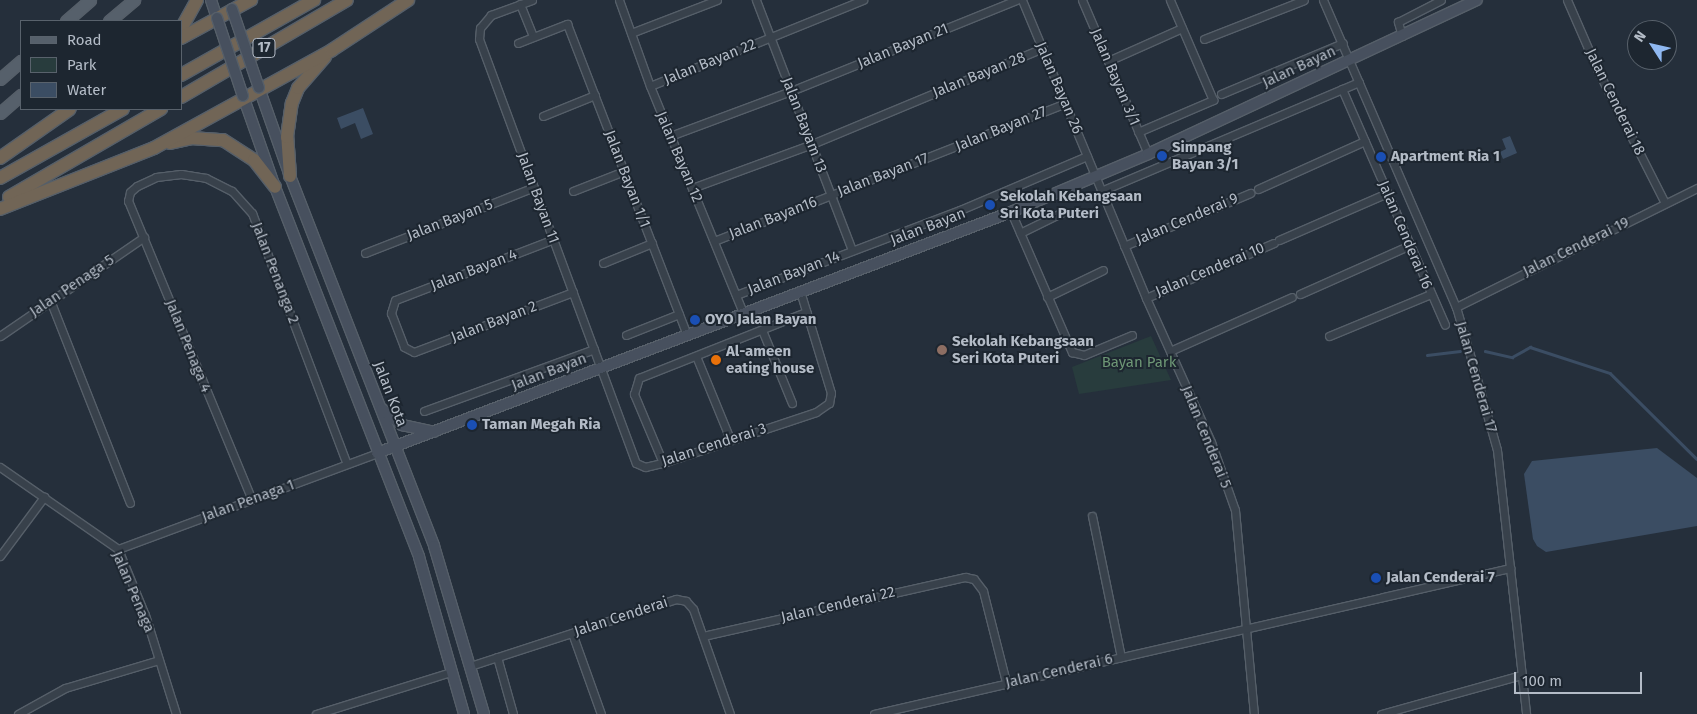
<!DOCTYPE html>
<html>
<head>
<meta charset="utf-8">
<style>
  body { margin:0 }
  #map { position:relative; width:1697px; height:714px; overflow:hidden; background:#252f3b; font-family:"Fira Sans",sans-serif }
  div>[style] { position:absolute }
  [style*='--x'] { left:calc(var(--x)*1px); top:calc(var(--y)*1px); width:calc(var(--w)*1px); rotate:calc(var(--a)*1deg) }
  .green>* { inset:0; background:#283c3d }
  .water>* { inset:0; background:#3b4d63 }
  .stream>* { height:2.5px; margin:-1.25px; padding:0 1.25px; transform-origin:1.25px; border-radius:1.25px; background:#3b4d63 }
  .roads { filter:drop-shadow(1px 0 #565f69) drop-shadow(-1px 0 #565f69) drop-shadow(0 1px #565f69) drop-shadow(0 -1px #565f69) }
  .street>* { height:7px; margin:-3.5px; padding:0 3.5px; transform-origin:3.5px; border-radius:3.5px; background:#38414b }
  .secondary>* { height:10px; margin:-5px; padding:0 5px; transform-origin:5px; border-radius:5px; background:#47505e }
  .primary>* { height:11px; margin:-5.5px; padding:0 5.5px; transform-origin:5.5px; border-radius:5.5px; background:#56606b }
  .highway>* { height:12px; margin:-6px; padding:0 6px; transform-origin:6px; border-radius:6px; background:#716556 }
  .bridges { filter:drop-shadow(1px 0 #565f69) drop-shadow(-1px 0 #565f69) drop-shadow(0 1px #565f69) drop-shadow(0 -1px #565f69) }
  .secondary-bridge>* { height:10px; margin:-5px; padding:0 5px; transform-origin:5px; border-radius:5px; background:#47505e }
  .dots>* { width:14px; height:14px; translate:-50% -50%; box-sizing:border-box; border:2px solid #1d2630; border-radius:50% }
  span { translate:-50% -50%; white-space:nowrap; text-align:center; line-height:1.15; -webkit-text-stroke:4px #1d2630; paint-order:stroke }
  .shield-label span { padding:1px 4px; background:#1d2630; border:1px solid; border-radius:4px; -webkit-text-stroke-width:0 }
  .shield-label { font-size:14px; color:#b4bcc7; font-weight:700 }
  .street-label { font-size:15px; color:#b4bcc7 }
  .poi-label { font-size:15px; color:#b4bcc7; font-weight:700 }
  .left { translate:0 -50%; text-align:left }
  .park-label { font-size:15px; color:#6d9675 }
  .legend { position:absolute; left:20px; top:20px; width:162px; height:90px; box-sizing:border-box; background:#1d2630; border:1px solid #59626c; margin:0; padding:6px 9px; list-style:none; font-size:15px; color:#b4bcc7 }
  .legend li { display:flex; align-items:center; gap:10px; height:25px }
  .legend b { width:25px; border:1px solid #59626c }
  .north { position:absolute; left:1627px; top:20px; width:50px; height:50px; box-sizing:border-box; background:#1d2630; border:1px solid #59626c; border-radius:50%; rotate:305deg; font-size:14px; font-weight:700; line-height:20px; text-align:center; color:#b4bcc7 }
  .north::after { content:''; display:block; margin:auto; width:18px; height:22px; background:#8fb8f1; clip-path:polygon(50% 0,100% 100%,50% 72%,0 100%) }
  .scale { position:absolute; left:1514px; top:672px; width:128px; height:22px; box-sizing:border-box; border:2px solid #b4bcc7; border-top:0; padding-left:6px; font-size:15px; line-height:18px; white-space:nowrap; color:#b4bcc7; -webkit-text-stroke:4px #1d2630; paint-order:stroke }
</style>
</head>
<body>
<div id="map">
  <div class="green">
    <div style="clip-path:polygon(1151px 336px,1171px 380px,1079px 394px,1072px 367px)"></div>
  </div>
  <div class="water">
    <div style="clip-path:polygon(363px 108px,373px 134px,361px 139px,355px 123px,341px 129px,337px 118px)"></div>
    <div style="clip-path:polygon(1510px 136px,1517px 153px,1503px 159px,1500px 152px,1506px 149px,1502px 139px)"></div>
    <div style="clip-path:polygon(1657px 448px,1697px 478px,1697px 526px,1546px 552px,1537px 546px,1533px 539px,1524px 474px,1532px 461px)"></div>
  </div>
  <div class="stream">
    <div style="--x:1485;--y:351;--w:28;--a:13"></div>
    <div style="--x:1512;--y:357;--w:21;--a:-29"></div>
    <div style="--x:1530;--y:347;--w:84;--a:18"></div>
    <div style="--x:1610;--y:373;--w:122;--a:44.7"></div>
    <div style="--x:1427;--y:355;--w:33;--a:-7"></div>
  </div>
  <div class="roads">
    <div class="street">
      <div style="--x:532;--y:0;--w:44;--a:159.9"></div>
      <div style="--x:491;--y:15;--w:17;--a:130"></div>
      <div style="--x:480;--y:28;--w:11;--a:95"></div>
      <div style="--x:479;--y:39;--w:452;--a:69.7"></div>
      <div style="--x:636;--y:463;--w:10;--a:24"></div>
      <div style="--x:645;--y:467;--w:18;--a:-13"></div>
      <div style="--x:663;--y:463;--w:161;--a:-18.4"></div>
      <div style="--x:816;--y:412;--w:16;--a:-35"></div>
      <div style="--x:829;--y:403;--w:10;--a:-79"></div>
      <div style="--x:831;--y:393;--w:107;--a:-106.9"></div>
      <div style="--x:619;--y:0;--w:91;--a:70.2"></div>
      <div style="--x:650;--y:86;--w:245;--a:67.7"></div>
      <div style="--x:756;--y:0;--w:268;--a:69"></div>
      <div style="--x:1022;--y:0;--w:323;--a:67.4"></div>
      <div style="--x:1146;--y:298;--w:158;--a:65.7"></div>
      <div style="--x:1211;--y:442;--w:72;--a:70.6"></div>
      <div style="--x:1235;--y:510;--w:205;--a:84.7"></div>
      <div style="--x:1082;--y:0;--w:168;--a:66.8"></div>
      <div style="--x:1323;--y:0;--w:335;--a:66.6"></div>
      <div style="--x:1456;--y:307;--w:60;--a:73.7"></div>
      <div style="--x:1473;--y:365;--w:88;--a:74.2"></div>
      <div style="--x:1497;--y:450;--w:266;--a:83.7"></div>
      <div style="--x:1567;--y:0;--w:77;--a:66.4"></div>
      <div style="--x:1598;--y:71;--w:148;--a:63.1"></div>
      <div style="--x:520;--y:4;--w:35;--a:68"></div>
      <div style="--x:631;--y:33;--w:92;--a:-21"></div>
      <div style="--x:1402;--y:36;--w:15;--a:-106"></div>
      <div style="--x:1398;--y:22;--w:48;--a:-27.1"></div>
      <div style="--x:1204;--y:39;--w:107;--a:-21.3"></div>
      <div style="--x:518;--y:43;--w:53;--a:-21.2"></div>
      <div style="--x:567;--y:24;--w:333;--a:68.9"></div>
      <div style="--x:1108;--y:61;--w:81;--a:-24"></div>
      <div style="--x:650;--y:86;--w:230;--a:-22"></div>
      <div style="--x:1342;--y:89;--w:257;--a:66.4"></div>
      <div style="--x:1221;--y:94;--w:132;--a:-22.7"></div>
      <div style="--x:543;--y:116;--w:56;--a:-22"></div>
      <div style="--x:1138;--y:132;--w:82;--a:-23.1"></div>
      <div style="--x:1213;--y:100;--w:109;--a:-113.3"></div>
      <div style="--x:670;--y:136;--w:129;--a:-20.4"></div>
      <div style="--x:791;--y:91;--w:243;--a:-22"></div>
      <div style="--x:692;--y:188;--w:128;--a:-20.1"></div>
      <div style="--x:812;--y:144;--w:250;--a:-22.6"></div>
      <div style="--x:1258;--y:189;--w:117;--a:-24.2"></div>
      <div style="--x:573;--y:191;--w:55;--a:-21.4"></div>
      <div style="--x:1101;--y:191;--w:280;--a:-22.9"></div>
      <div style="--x:1011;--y:212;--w:153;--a:66.5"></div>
      <div style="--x:1072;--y:352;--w:12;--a:14"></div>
      <div style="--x:1084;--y:355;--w:52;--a:-22.6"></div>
      <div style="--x:1020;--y:233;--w:48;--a:-26"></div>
      <div style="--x:554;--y:239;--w:170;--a:159"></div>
      <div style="--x:395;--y:300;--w:14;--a:107"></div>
      <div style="--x:391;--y:313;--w:36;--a:69"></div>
      <div style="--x:404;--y:347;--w:11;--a:27"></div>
      <div style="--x:414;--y:352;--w:170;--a:-20.7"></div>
      <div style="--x:1279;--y:240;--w:118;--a:-23.5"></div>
      <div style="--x:714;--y:241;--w:378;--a:-21.4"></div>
      <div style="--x:1124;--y:246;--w:137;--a:-22.8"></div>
      <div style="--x:365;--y:253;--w:181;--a:-21.3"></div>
      <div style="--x:603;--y:263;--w:53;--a:-22.2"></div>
      <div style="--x:1300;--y:294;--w:120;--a:-24"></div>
      <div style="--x:736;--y:295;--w:240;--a:-20.8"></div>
      <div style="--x:960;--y:210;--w:138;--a:-23"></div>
      <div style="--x:1047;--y:297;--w:62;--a:-25.7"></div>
      <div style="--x:1146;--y:298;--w:139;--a:-23.3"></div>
      <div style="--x:50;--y:300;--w:218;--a:68.5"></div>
      <div style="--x:1456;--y:307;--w:269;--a:-26.3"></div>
      <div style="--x:762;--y:330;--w:79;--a:67.7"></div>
      <div style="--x:626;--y:335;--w:57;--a:-21.6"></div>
      <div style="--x:0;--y:336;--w:175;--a:-34.5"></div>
      <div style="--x:1329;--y:336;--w:110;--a:-22.4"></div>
      <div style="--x:1170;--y:351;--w:133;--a:-23.9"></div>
      <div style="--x:696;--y:356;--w:90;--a:67.7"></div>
      <div style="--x:424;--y:411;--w:181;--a:-20"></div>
      <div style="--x:663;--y:463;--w:75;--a:-112.8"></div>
      <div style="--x:634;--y:394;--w:17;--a:-73"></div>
      <div style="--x:639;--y:378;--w:180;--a:-21.6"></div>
      <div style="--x:0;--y:467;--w:144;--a:34.8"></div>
      <div style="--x:118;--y:549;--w:71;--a:67.8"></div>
      <div style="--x:145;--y:615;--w:104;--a:72.6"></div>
      <div style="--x:252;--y:500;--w:324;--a:-112.5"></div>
      <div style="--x:128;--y:201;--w:9;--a:-77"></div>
      <div style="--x:130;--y:192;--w:9;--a:-41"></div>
      <div style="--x:137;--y:186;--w:21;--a:-25"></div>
      <div style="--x:156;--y:177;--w:25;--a:-7"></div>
      <div style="--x:181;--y:174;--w:25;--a:9"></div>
      <div style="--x:206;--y:178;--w:29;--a:27"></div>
      <div style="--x:232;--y:191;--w:30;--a:48"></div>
      <div style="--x:252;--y:213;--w:268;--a:69.3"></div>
      <div style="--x:1092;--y:516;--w:144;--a:78.4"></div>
      <div style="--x:118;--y:549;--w:276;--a:-20.3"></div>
      <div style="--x:0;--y:556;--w:74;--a:-53.3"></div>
      <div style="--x:572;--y:633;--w:86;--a:70.3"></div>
      <div style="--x:703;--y:636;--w:269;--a:-12.7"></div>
      <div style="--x:965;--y:577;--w:9;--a:13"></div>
      <div style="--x:974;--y:579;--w:15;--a:53"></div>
      <div style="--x:983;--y:591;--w:94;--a:75.8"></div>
      <div style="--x:497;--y:657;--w:59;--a:74.3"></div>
      <div style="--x:470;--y:666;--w:217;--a:-18"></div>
      <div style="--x:676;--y:599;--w:10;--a:11"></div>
      <div style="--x:686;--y:601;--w:11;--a:49"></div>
      <div style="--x:693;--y:609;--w:111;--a:70.6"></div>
      <div style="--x:18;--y:714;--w:54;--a:-29"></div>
      <div style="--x:65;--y:688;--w:98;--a:-16.6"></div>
      <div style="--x:316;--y:714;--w:141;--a:-17.3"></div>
      <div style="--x:874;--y:714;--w:653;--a:-12.93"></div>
      <div style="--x:1381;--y:714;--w:146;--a:-15.5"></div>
    </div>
    <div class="secondary">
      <div style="--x:211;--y:0;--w:19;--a:72"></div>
      <div style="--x:259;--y:88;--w:93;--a:70.6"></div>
      <div style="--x:290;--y:176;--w:397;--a:68.7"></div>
      <div style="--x:434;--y:546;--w:175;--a:73.4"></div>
      <div style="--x:243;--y:96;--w:96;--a:70.6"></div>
      <div style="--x:275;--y:187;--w:397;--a:68.7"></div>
      <div style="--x:419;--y:557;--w:163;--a:74"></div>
      <div style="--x:382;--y:409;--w:26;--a:39"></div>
      <div style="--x:402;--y:425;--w:33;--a:12"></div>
      <div style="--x:377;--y:453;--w:678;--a:-20.81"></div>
      <div style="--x:1011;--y:212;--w:149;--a:-22.9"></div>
      <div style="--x:1148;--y:154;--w:363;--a:-25.1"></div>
    </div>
    <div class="primary">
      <div style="--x:66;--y:21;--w:32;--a:-41"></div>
      <div style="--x:109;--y:21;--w:33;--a:-40"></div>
      <div style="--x:0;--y:79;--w:28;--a:-41"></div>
      <div style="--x:0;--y:113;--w:28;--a:-41"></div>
    </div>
    <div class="highway">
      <div style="--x:181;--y:29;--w:33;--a:-61"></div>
      <div style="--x:181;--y:38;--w:80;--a:-28.5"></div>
      <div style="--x:181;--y:75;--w:153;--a:-29.4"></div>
      <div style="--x:181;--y:97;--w:192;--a:-30.3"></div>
      <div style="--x:170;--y:143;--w:22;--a:-13"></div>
      <div style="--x:191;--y:138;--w:32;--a:4"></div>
      <div style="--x:223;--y:140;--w:37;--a:33"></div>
      <div style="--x:254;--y:160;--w:34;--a:52"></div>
      <div style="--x:0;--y:158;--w:85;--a:-35"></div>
      <div style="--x:290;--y:176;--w:39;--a:-94"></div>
      <div style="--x:287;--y:137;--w:34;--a:-82"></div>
      <div style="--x:292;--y:103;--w:16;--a:-68"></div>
      <div style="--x:298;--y:88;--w:41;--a:-48.9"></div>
      <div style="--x:0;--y:178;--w:141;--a:-29.3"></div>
      <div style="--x:9;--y:197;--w:176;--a:-30.1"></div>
      <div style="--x:0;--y:209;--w:166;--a:-21.6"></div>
      <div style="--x:154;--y:148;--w:203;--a:-28.8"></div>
      <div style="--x:332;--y:50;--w:91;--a:-33.3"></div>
    </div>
  </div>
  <div class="bridges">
    <div class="secondary-bridge">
      <div style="--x:232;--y:9;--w:83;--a:71.1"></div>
      <div style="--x:217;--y:18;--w:82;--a:71.6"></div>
    </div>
  </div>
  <div class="dots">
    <div style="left:1162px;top:156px;background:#1a4fb4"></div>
    <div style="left:1381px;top:157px;background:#1a4fb4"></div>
    <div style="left:990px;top:205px;background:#1a4fb4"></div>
    <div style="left:695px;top:320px;background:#1a4fb4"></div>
    <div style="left:942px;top:350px;background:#8d6e63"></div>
    <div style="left:716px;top:360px;background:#e8710a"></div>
    <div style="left:472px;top:425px;background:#1a4fb4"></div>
    <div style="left:1376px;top:578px;background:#1a4fb4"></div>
  </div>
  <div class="shield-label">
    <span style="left:264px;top:48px">17</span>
  </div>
  <div class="street-label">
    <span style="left:903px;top:46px;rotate:-22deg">Jalan Bayan 21</span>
    <span style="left:710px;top:62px;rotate:-22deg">Jalan Bayan 22</span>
    <span style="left:1299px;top:67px;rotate:-25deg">Jalan Bayan</span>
    <span style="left:979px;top:75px;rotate:-22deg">Jalan Bayan 28</span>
    <span style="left:1115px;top:77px;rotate:67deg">Jalan Bayan 3/1</span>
    <span style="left:1059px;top:88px;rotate:67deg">Jalan Bayan 26</span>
    <span style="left:1615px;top:102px;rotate:64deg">Jalan Cenderai 18</span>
    <span style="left:804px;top:125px;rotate:69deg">Jalan Bayam 13</span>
    <span style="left:1001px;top:129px;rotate:-22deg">Jalan Bayan 27</span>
    <span style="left:679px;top:157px;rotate:67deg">Jalan Bayan 12</span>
    <span style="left:883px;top:175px;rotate:-21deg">Jalan Bayan 17</span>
    <span style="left:627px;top:179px;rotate:69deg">Jalan Bayan 1/1</span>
    <span style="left:538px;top:198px;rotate:70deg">Jalan Bayan 11</span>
    <span style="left:773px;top:218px;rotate:-21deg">Jalan Bayan16</span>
    <span style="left:1187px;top:219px;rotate:-23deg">Jalan Cenderai 9</span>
    <span style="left:450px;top:220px;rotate:-21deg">Jalan Bayan 5</span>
    <span style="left:928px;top:227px;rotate:-21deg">Jalan Bayan</span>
    <span style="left:1405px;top:235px;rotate:67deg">Jalan Cenderai 16</span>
    <span style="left:1576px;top:247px;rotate:-26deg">Jalan Cenderai 19</span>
    <span style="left:474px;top:270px;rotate:-21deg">Jalan Bayan 4</span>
    <span style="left:1210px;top:270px;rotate:-23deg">Jalan Cenderai 10</span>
    <span style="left:275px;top:273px;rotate:69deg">Jalan Penanga 2</span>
    <span style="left:794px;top:273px;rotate:-21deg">Jalan Bayan 14</span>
    <span style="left:72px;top:286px;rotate:-34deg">Jalan Penaga 5</span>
    <span style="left:494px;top:322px;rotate:-21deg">Jalan Bayan 2</span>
    <span style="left:188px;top:346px;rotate:68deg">Jalan Penaga 4</span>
    <span style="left:549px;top:372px;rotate:-21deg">Jalan Bayan</span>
    <span style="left:1476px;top:377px;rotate:74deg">Jalan Cenderai 17</span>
    <span style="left:390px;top:394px;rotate:69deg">Jalan Kota</span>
    <span style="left:1206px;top:437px;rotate:68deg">Jalan Cenderai 5</span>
    <span style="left:714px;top:445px;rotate:-18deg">Jalan Cenderai 3</span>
    <span style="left:248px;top:501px;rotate:-20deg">Jalan Penaga 1</span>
    <span style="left:133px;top:592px;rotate:67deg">Jalan Penaga</span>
    <span style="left:838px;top:605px;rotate:-13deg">Jalan Cenderai 22</span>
    <span style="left:621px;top:617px;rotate:-18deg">Jalan Cenderai</span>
    <span style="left:1059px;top:671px;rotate:-13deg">Jalan Cenderai 6</span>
  </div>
  <div class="poi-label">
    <span class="left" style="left:1172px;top:156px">Simpang<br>Bayan 3/1</span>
    <span class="left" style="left:1391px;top:157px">Apartment Ria 1</span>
    <span class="left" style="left:1000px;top:205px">Sekolah Kebangsaan<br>Sri Kota Puteri</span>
    <span class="left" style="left:705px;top:320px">OYO Jalan Bayan</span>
    <span class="left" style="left:952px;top:350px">Sekolah Kebangsaan<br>Seri Kota Puteri</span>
    <span class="left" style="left:726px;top:360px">Al-ameen<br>eating house</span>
    <span class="left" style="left:482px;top:425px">Taman Megah Ria</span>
    <span class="left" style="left:1386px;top:578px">Jalan Cenderai 7</span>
  </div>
  <div class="park-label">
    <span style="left:1139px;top:363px">Bayan Park</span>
  </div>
  <ul class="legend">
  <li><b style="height:6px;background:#56606b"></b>Road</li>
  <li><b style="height:14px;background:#283c3d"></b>Park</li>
  <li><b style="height:14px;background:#3b4d63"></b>Water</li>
  </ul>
  <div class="north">N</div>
  <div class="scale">100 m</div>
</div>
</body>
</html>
